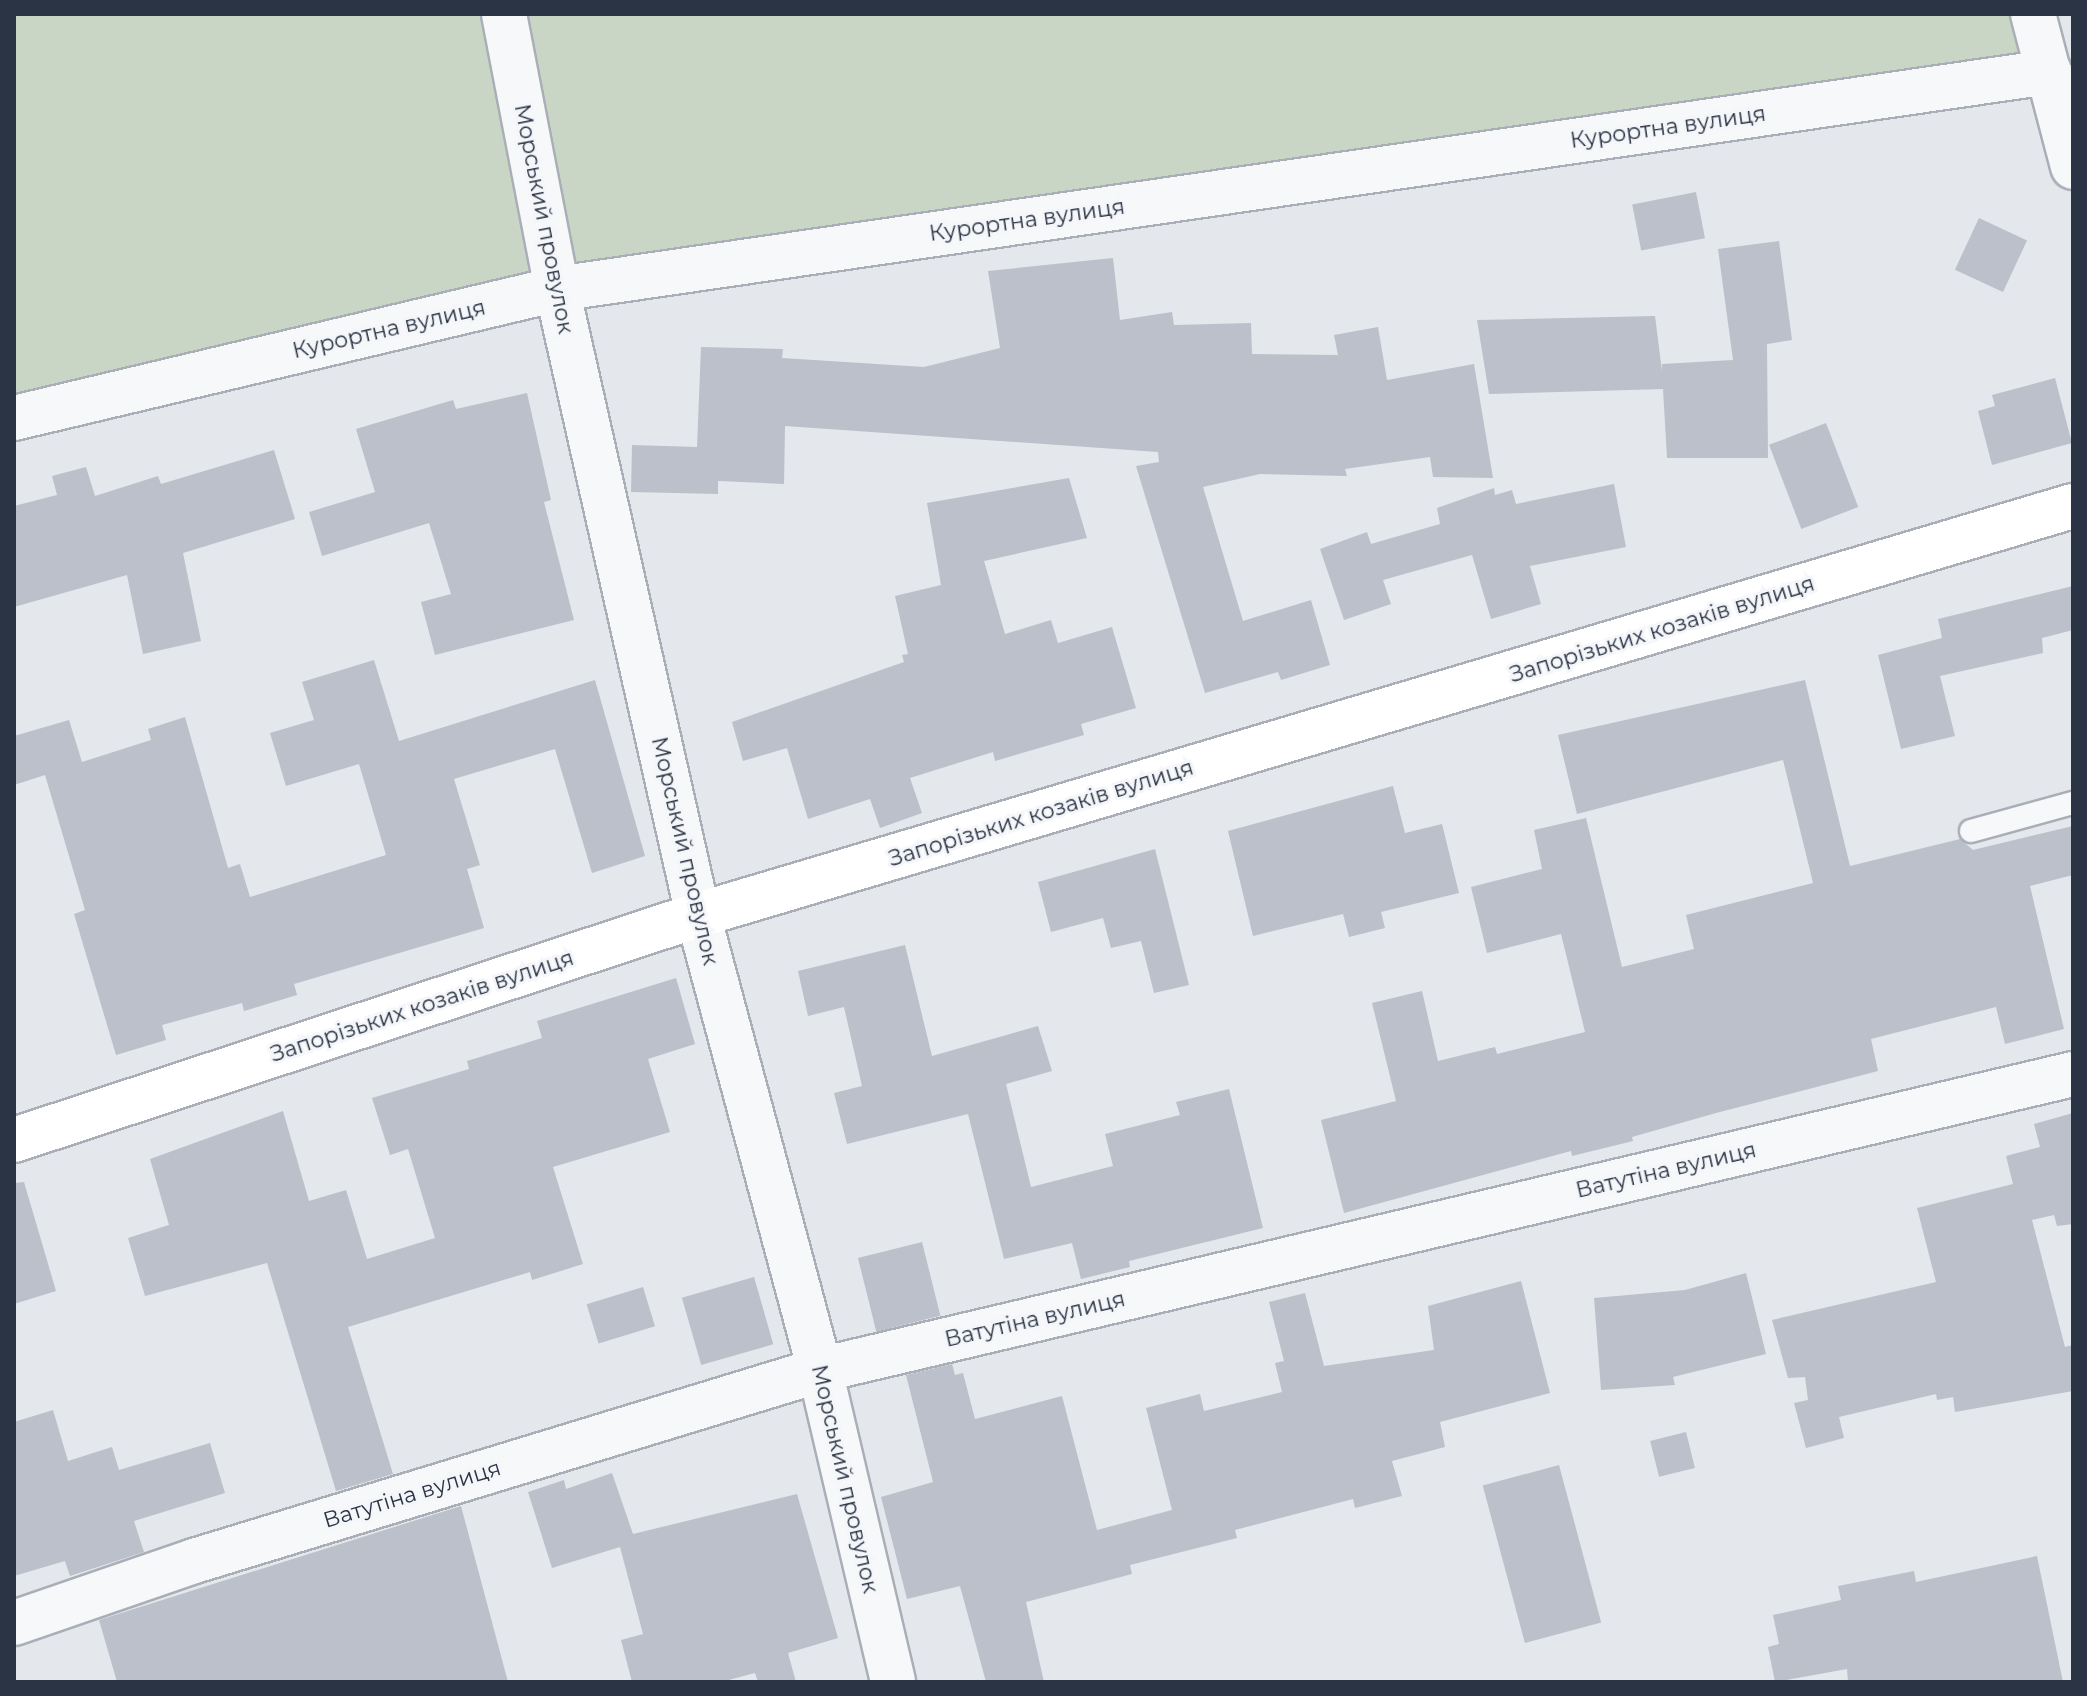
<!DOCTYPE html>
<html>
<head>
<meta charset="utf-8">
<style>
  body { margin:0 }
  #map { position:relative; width:2087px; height:1696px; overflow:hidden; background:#e4e7ec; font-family:Montserrat,sans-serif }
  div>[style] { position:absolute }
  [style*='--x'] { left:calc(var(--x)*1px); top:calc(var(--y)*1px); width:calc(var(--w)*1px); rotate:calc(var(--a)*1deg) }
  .green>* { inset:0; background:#c9d6c5 }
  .building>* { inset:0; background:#bbc0ca; transform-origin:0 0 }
  .roads { filter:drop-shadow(2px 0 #a9aeb7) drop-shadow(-2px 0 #a9aeb7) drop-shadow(0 2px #a9aeb7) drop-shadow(0 -2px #a9aeb7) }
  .lane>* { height:22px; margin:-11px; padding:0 11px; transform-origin:11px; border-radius:11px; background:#f7f8fa }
  .street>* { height:44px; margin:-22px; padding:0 22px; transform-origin:22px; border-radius:22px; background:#f7f8fa }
  .secondary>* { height:44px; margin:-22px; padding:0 22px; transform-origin:22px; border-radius:22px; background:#fff }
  span { translate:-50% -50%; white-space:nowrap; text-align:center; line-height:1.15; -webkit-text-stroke:6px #f4f6f9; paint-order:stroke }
  .street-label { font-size:22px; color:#2b3445 }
  .frame { position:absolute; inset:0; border:16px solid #2b3445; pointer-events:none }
</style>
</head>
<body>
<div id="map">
  <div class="green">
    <div style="clip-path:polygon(14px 14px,2028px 14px,2042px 63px,553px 286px,14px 414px)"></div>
  </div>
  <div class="building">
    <div style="left:1696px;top:192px;width:47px;height:65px;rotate:79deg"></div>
    <div style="left:1979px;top:218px;width:53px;height:57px;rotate:25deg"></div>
    <div style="clip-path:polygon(1779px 241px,1792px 340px,1767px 344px,1768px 458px,1667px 458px,1663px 389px,1489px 394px,1477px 320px,1655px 316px,1662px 371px,1662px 364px,1733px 360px,1718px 249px)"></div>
    <div style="clip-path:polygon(1113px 258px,1120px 320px,1172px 312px,1174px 325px,1251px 323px,1252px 354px,1338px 355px,1334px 335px,1378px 327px,1387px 380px,1474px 364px,1493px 478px,1433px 477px,1430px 457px,1345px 469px,1347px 476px,1260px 474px,1203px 487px,1243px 621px,1311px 600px,1330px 665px,1281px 680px,1278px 672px,1205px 693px,1136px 466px,1159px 462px,1158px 452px,785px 426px,784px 484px,718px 481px,718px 494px,631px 492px,632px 445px,697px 447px,701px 347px,783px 349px,782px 358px,924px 367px,1000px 348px,988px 271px)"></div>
    <div style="clip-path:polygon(2055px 378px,2072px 443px,1992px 465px,1978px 411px,1995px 406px,1992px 395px)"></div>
    <div style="clip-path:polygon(527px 393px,551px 500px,544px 502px,574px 620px,435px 655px,421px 602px,451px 594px,429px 523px,322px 556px,309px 512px,375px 492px,356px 429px,453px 400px,456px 409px)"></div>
    <div style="left:1826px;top:423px;width:90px;height:61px;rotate:69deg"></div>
    <div style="clip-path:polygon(274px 450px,295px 519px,183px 553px,201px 641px,143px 654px,127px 575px,14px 607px,14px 506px,57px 495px,52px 476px,86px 467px,95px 496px,158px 476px,161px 484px)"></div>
    <div style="clip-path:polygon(1069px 478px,1087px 538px,984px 561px,1005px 634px,1051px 620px,1058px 643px,1112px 627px,1136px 708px,1081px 724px,1084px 735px,995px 761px,993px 752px,910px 778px,922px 813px,880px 828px,870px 799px,808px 819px,787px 748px,743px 761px,732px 722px,904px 662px,902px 655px,908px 654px,895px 596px,941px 585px,927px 503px)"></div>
    <div style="clip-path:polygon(1614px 484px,1626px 547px,1530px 566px,1541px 604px,1491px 619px,1472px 555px,1383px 580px,1391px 604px,1344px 620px,1320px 549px,1367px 532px,1371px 544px,1440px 524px,1437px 508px,1494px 488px,1495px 495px,1512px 490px,1516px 504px)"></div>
    <div style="clip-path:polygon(2073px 586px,2073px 630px,2042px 638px,2043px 653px,1940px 676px,1955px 736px,1901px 749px,1878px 655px,1942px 638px,1938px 619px)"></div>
    <div style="clip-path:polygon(374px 660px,399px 741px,595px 680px,645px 856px,592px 873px,555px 749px,454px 779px,480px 865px,467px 869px,484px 928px,294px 984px,297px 995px,244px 1011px,242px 1003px,162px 1025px,166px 1040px,116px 1055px,74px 914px,85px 910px,45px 775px,14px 785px,14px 736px,69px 720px,82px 762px,151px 740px,148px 729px,185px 717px,228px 868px,240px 864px,250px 897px,386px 855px,359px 764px,286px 786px,270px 733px,314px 720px,302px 682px)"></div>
    <div style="clip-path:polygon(1805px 680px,1850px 866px,1960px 839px,1973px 850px,2073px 826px,2073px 875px,2030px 886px,2064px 1029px,2005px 1044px,1996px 1007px,1871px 1039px,1878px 1071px,1716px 1113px,1632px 1137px,1633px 1141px,1572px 1156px,1571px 1151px,1344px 1213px,1321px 1120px,1396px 1101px,1372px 1003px,1422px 991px,1438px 1061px,1495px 1047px,1497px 1054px,1585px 1032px,1561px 934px,1487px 953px,1471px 887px,1542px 869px,1534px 830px,1586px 818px,1622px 967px,1694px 949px,1686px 915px,1813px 883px,1783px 760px,1577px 814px,1558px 735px)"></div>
    <div style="clip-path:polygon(1393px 786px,1405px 833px,1442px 824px,1459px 893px,1381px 912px,1385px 928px,1349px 937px,1343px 914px,1253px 936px,1228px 831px)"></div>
    <div style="clip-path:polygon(1155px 849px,1189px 985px,1154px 993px,1141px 941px,1111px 948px,1103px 918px,1051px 932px,1038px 882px)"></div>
    <div style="clip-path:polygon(905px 945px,932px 1056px,1038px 1026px,1052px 1071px,1006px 1084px,1031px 1187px,1113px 1166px,1105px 1134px,1180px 1115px,1176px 1102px,1229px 1089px,1263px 1228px,1129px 1261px,1130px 1267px,1081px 1279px,1072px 1243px,1004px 1259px,968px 1114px,847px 1144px,834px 1093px,862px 1086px,844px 1007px,808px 1016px,798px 971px)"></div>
    <div style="clip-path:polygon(676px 978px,695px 1044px,648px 1059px,670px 1132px,553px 1167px,583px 1264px,532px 1280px,530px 1272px,348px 1327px,393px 1474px,336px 1491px,267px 1263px,145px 1296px,128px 1238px,169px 1225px,150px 1159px,283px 1111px,309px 1201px,346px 1190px,367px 1259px,435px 1238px,408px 1149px,390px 1155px,372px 1098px,469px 1069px,467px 1061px,542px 1038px,537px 1021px)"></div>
    <div style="clip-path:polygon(2073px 1113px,2073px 1224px,2057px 1226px,2054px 1215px,2032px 1220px,2065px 1347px,2073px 1345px,2073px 1391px,1955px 1412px,1953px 1397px,1937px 1400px,1936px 1394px,1839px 1417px,1844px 1438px,1806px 1448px,1794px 1403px,1808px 1400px,1805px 1377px,1788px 1378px,1772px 1320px,1936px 1282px,1917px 1208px,2013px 1184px,2006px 1156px,2040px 1147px,2034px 1124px)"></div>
    <div style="clip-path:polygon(24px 1182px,56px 1291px,14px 1304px,14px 1183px)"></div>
    <div style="left:922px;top:1242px;width:76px;height:66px;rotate:76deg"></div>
    <div style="clip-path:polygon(1746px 1273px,1766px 1354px,1673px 1377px,1675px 1385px,1601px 1390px,1594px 1298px,1685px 1290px)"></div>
    <div style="left:754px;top:1277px;width:70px;height:75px;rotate:74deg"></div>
    <div style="clip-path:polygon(1521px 1281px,1550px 1393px,1440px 1422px,1445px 1447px,1392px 1461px,1402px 1496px,1355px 1508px,1353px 1499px,1235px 1530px,1237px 1538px,1130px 1565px,1132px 1574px,1026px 1602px,1044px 1682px,986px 1682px,960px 1586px,907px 1599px,881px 1497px,933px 1482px,906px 1375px,952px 1364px,955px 1375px,963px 1373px,975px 1419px,1062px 1396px,1097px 1530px,1172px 1510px,1146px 1408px,1200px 1394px,1204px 1411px,1282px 1392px,1275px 1363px,1284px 1361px,1269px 1302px,1305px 1293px,1324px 1366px,1434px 1350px,1428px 1306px)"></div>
    <div style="left:643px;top:1287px;width:41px;height:59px;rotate:73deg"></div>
    <div style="clip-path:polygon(53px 1410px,68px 1461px,112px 1447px,119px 1470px,210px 1443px,225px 1493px,134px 1521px,144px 1552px,70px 1576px,65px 1561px,14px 1576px,14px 1422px)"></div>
    <div style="left:1686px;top:1432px;width:37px;height:37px;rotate:76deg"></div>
    <div style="left:1559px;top:1465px;width:163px;height:79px;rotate:75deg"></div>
    <div style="clip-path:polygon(612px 1473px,633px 1534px,797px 1494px,838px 1638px,788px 1653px,796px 1682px,758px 1682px,755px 1673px,721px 1682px,632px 1682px,621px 1640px,643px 1634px,620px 1547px,552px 1568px,528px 1492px,564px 1480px,566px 1489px)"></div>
    <div style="clip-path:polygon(461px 1506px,508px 1682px,117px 1682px,99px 1620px)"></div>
    <div style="clip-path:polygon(2037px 1556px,2063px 1682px,1848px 1682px,1847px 1669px,1775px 1682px,1768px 1647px,1779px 1644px,1773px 1615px,1841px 1600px,1838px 1586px,1914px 1571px,1916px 1582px)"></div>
  </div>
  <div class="roads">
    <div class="lane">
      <div style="--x:1971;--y:831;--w:106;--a:-15.4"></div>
    </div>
    <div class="street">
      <div style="--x:504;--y:14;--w:280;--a:79.1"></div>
      <div style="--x:557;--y:289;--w:642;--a:77.31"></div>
      <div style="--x:698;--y:915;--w:471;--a:75"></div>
      <div style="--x:820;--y:1370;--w:320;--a:76.8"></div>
      <div style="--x:2033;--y:14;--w:158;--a:75.3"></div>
      <div style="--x:14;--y:418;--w:558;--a:-13.36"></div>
      <div style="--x:557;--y:289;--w:1508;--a:-8.28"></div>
      <div style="--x:14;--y:1623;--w:190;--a:-19"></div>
      <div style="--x:194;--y:1561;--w:654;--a:-16.97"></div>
      <div style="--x:820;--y:1370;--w:1287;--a:-13.29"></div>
    </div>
    <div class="secondary">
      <div style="--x:14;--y:1140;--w:720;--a:-18.21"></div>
      <div style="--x:698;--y:915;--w:1435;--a:-16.57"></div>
    </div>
  </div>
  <div class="street-label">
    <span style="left:1668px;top:127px;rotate:-8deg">Курортна вулиця</span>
    <span style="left:544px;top:219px;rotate:79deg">Морський провулок</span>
    <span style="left:1027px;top:220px;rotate:-8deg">Курортна вулиця</span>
    <span style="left:389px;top:329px;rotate:-13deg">Курортна вулиця</span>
    <span style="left:1662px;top:629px;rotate:-17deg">Запорізьких козаків вулиця</span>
    <span style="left:1041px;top:813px;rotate:-17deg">Запорізьких козаків вулиця</span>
    <span style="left:685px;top:851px;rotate:77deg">Морський провулок</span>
    <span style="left:422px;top:1006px;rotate:-18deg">Запорізьких козаків вулиця</span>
    <span style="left:1666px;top:1170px;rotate:-13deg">Ватутіна вулиця</span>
    <span style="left:1035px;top:1319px;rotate:-13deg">Ватутіна вулиця</span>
    <span style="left:845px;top:1479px;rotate:77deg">Морський провулок</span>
    <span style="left:412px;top:1494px;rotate:-17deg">Ватутіна вулиця</span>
  </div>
  <div class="frame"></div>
</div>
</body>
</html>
